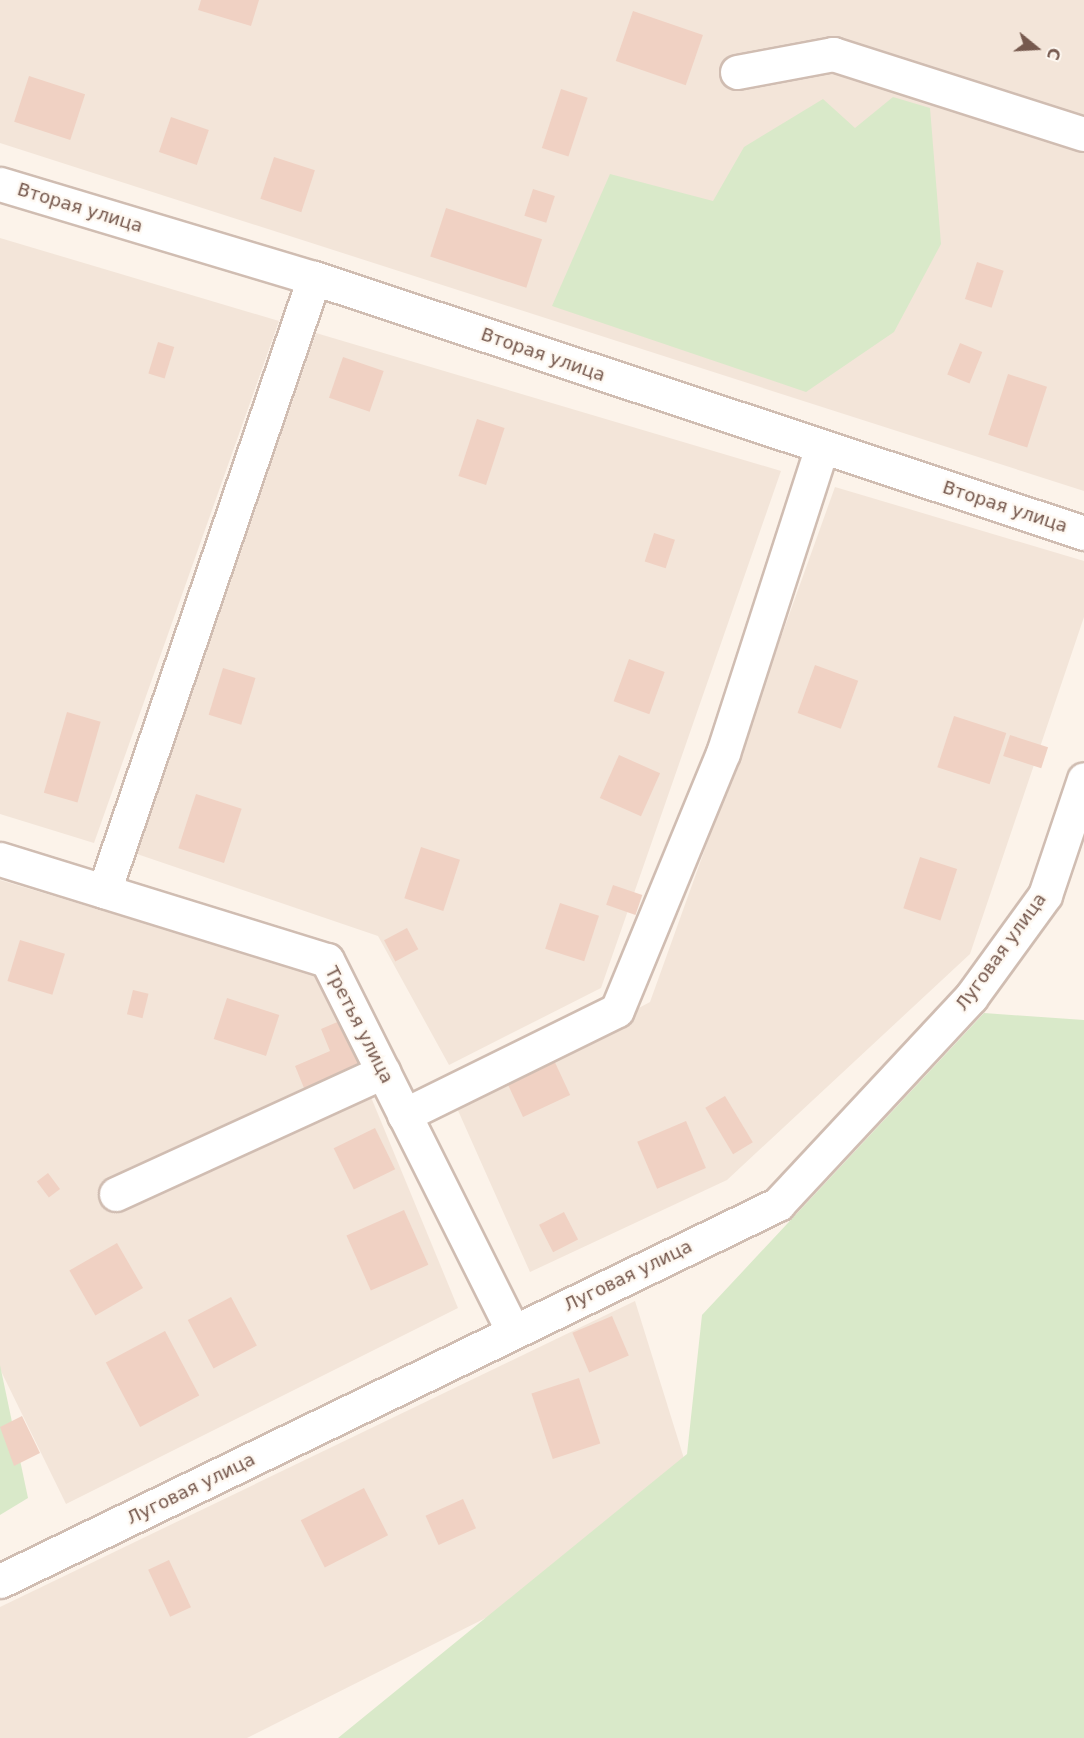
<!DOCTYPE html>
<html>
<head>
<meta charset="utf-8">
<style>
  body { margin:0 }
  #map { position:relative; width:1084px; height:1738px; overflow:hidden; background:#fcf3ea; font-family:"DejaVu Sans",sans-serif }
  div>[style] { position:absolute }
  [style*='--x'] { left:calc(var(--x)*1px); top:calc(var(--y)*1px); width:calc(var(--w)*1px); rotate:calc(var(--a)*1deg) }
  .residential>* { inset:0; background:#f3e5d9 }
  .green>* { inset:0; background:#d9e9c9 }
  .building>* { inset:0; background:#f0d1c3; transform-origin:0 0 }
  .roads { filter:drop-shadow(2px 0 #d0bdb2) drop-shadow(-2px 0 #d0bdb2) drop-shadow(0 2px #d0bdb2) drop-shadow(0 -2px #d0bdb2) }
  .minor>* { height:33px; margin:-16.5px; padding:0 16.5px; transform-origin:16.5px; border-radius:16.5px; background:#fff }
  span { translate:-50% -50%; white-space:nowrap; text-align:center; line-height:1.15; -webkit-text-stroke:4.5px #fef8f1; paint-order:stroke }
  .street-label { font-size:18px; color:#76594e }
  .north { position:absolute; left:1006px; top:18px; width:60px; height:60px; -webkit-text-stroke:4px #fef8f1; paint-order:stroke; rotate:108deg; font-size:16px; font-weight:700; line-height:24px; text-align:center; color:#76594e }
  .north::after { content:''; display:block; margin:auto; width:21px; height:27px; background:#76594e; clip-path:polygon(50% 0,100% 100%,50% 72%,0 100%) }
</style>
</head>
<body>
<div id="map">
  <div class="residential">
    <div style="clip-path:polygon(0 0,1084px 0,1084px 491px,0 143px)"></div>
    <div style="clip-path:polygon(0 238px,279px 321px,94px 843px,0 814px)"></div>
    <div style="clip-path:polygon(316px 333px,781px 471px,601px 988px,449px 1065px,378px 936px,137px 854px)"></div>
    <div style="clip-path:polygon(835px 487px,1084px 561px,1084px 617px,970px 954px,727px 1180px,530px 1272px,456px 1106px,650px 1002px)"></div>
    <div style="clip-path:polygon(0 880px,321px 976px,458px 1308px,66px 1504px,0 1369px)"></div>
    <div style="clip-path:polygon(635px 1301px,700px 1510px,247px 1738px,0 1738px,0 1607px)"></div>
  </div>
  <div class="green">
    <div style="clip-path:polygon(893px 97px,930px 108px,941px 244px,894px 332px,806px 392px,552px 306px,610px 174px,713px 201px,744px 147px,823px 99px,855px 128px)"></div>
    <div style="clip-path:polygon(984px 1013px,1084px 1020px,1084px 1738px,338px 1738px,687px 1454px,702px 1315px)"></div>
    <div style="clip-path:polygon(0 1365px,28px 1498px,0 1515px)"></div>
  </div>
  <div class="building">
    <div style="clip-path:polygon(201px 0,259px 0,251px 26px,198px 10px)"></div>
    <div style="left:633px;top:11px;width:74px;height:53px;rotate:19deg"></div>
    <div style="left:29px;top:76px;width:59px;height:48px;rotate:18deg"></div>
    <div style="left:561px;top:89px;width:28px;height:62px;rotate:18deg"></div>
    <div style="left:171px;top:117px;width:40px;height:37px;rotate:19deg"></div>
    <div style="left:274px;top:157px;width:43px;height:44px;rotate:18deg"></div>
    <div style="left:533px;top:189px;width:23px;height:28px;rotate:18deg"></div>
    <div style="left:446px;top:208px;width:101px;height:51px;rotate:18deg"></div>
    <div style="left:977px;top:262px;width:28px;height:39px;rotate:18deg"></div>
    <div style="left:158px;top:342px;width:17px;height:33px;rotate:17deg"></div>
    <div style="left:960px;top:343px;width:24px;height:34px;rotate:22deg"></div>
    <div style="left:343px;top:357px;width:43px;height:43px;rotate:19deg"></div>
    <div style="left:1008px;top:374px;width:41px;height:64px;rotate:18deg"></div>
    <div style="left:477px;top:419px;width:29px;height:60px;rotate:18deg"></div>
    <div style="left:654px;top:533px;width:22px;height:30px;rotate:18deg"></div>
    <div style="left:629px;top:659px;width:38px;height:45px;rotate:20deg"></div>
    <div style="left:815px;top:665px;width:46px;height:51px;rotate:20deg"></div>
    <div style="left:223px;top:668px;width:34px;height:49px;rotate:17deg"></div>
    <div style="left:67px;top:712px;width:35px;height:84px;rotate:16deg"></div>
    <div style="left:954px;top:716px;width:55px;height:54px;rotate:18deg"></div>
    <div style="left:1010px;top:735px;width:40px;height:22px;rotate:18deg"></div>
    <div style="left:619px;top:755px;width:45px;height:47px;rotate:24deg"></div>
    <div style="left:196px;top:794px;width:48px;height:57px;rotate:18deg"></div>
    <div style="left:421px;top:847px;width:41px;height:54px;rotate:18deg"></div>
    <div style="left:920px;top:857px;width:39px;height:54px;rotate:18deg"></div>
    <div style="left:613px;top:885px;width:31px;height:21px;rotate:19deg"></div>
    <div style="left:560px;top:903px;width:41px;height:48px;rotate:18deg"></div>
    <div style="left:407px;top:928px;width:24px;height:26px;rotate:62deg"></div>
    <div style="left:20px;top:940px;width:47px;height:43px;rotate:17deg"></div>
    <div style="left:133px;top:990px;width:16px;height:25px;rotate:14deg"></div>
    <div style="left:227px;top:998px;width:55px;height:43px;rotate:18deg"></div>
    <div style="clip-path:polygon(342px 1020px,361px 1063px,304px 1088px,295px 1066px,330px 1051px,321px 1029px)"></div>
    <div style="left:552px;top:1056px;width:43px;height:52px;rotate:65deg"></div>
    <div style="left:725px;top:1096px;width:54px;height:23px;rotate:59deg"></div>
    <div style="left:686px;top:1121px;width:51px;height:53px;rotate:67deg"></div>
    <div style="left:375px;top:1128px;width:46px;height:46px;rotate:64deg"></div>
    <div style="left:48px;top:1173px;width:20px;height:14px;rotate:53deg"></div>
    <div style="left:404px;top:1210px;width:60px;height:63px;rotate:66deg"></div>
    <div style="left:564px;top:1212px;width:31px;height:28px;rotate:63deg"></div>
    <div style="left:117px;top:1243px;width:52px;height:55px;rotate:60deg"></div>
    <div style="left:231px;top:1297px;width:55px;height:49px;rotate:62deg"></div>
    <div style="left:612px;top:1316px;width:43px;height:43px;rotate:67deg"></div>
    <div style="left:165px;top:1331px;width:73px;height:67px;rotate:62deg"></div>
    <div style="left:579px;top:1378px;width:69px;height:50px;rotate:72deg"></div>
    <div style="clip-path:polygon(22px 1416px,40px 1453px,14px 1466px,0 1427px)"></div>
    <div style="left:364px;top:1488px;width:53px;height:71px;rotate:63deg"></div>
    <div style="left:463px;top:1499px;width:32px;height:41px;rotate:66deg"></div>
    <div style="left:169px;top:1560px;width:52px;height:23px;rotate:65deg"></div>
  </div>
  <div class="roads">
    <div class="minor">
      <div style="--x:737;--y:72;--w:98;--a:-10.6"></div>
      <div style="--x:833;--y:54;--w:263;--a:17.7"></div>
      <div style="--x:0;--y:184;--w:328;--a:16.7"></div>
      <div style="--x:314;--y:278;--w:811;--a:18.32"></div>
      <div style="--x:0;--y:859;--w:342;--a:17.2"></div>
      <div style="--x:327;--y:960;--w:416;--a:63.4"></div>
      <div style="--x:104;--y:891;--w:648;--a:-71.09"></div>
      <div style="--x:404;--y:1115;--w:237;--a:-26.2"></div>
      <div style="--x:617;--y:1010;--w:278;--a:-67.6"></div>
      <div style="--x:723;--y:753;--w:319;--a:-72.1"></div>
      <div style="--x:116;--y:1194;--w:294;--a:-24.6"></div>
      <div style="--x:0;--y:1581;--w:865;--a:-25.85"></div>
      <div style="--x:778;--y:1204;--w:283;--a:-47"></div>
      <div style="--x:971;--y:997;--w:126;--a:-54"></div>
      <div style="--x:1045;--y:895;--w:122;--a:-71.4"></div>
    </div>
  </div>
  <div class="street-label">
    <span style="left:80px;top:208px;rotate:17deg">Вторая улица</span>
    <span style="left:543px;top:355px;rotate:19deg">Вторая улица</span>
    <span style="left:1005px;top:507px;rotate:18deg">Вторая улица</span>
    <span style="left:1001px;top:952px;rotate:-54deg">Луговая улица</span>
    <span style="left:359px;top:1025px;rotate:63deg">Третья улица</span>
    <span style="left:628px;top:1276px;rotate:-26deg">Луговая улица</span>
    <span style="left:191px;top:1489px;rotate:-26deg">Луговая улица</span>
  </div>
  <div class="north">С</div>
</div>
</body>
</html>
